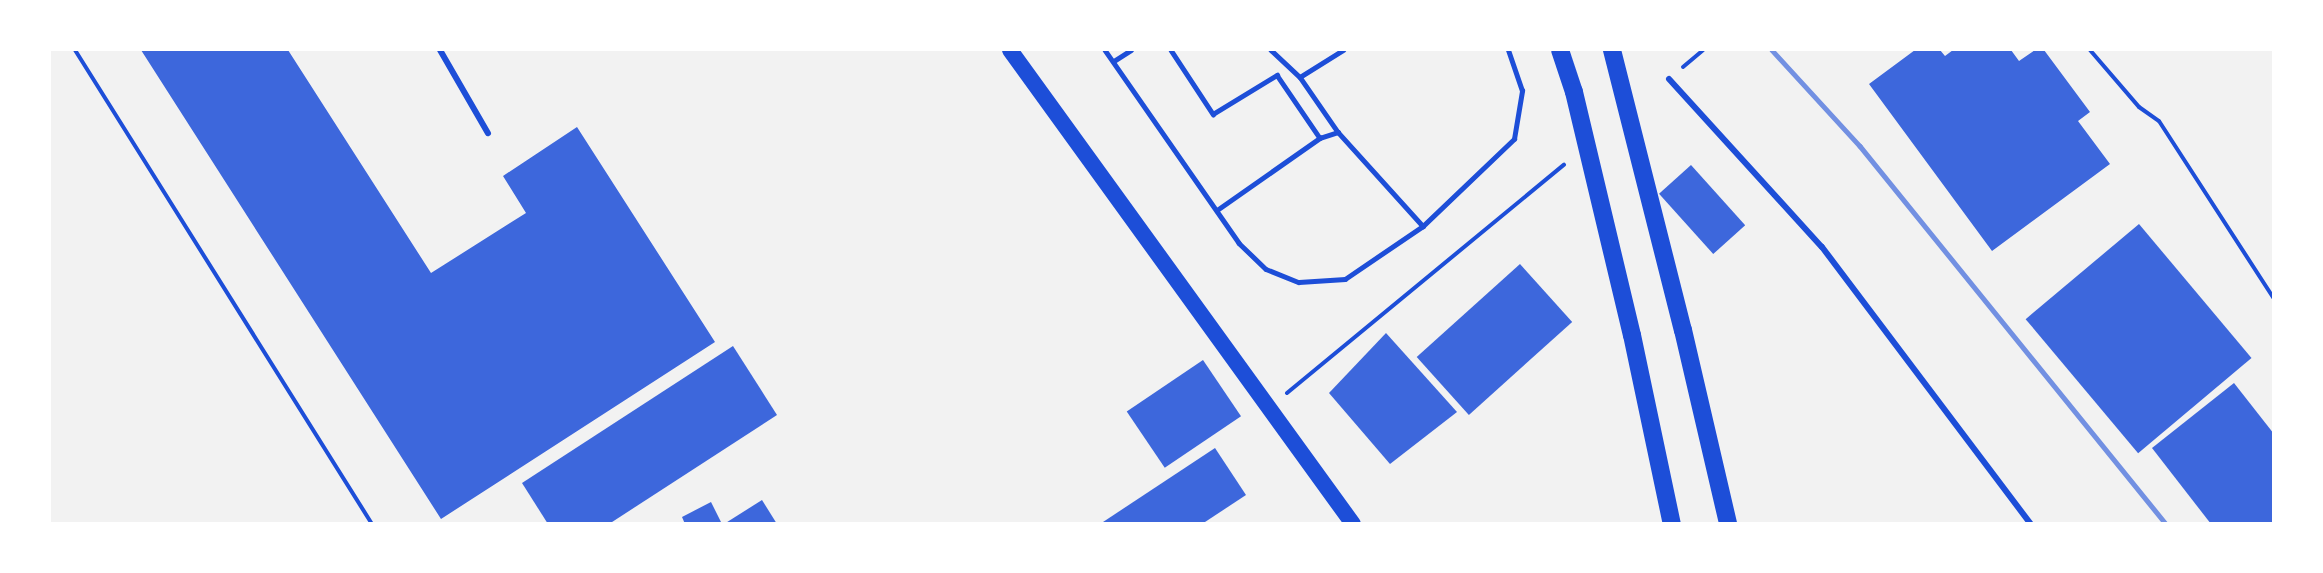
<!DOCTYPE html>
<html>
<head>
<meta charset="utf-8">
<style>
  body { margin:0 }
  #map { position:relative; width:2323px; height:573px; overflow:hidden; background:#f2f2f2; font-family:Cabin,sans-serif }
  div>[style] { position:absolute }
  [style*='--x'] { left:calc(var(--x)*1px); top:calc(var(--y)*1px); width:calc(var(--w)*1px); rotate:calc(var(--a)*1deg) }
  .building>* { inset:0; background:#3d67dc; transform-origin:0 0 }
  .path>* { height:4px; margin:-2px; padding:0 2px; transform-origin:2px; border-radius:2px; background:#1d4ed8 }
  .service>* { height:4.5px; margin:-2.25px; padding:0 2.25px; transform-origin:2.25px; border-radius:2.25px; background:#1d4ed8 }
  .minor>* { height:6px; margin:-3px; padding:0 3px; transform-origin:3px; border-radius:3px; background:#1d4ed8 }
  .trunk>* { height:16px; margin:-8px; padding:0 8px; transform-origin:8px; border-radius:8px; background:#1d4ed8 }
  .motorway>* { height:18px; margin:-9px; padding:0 9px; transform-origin:9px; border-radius:9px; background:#1d4ed8 }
  .rail>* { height:4.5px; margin:-2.25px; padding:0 2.25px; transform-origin:2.25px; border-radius:2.25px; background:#7290e2 }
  span { translate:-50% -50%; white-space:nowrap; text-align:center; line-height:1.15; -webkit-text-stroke:5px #fff; paint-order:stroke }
  .frame { position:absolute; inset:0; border:51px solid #fff; pointer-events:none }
</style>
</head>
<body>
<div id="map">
  <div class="building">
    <div style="clip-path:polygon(141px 50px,288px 50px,431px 273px,526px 213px,503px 176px,577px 127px,715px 342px,441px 519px)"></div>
    <div style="clip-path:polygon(1915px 50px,1940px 50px,1945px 56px,1953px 50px,2011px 50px,2019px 61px,2035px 50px,2044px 50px,2090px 112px,2078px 121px,2110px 164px,1992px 251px,1869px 84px)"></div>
    <div style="left:1691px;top:165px;width:81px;height:43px;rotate:48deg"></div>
    <div style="left:2139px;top:224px;width:175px;height:148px;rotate:50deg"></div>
    <div style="left:1520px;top:264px;width:78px;height:139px;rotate:48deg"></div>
    <div style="clip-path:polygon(1386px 333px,1457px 412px,1390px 464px,1329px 393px)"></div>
    <div style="clip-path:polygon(733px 346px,777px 415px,609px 524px,548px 524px,522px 483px)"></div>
    <div style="left:1203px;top:360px;width:68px;height:92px;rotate:56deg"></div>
    <div style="clip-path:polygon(2234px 383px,2274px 434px,2274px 524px,2211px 524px,2152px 448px)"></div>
    <div style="clip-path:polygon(1215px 448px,1246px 495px,1202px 524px,1100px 524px)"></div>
    <div style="clip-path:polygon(762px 500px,777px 524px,724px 524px)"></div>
    <div style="clip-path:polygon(711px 502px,721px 522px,685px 524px,682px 517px)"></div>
  </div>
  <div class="path">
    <div style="--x:75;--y:50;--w:559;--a:57.93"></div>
    <div style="--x:2090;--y:50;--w:75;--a:49.3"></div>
    <div style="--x:2139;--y:107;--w:24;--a:35"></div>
    <div style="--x:2159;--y:121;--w:212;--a:57.1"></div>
    <div style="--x:1683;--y:67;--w:26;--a:-40"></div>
    <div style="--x:1287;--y:393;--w:359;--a:-39.5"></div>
  </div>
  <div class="service">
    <div style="--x:1105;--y:50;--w:235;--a:55.2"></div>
    <div style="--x:1239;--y:243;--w:37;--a:44"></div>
    <div style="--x:1266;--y:269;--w:35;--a:22"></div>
    <div style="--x:1299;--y:282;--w:46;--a:-3.7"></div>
    <div style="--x:1345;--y:279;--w:94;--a:-34.2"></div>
    <div style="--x:1423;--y:226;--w:126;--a:-43.7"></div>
    <div style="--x:1514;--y:139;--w:49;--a:-80.5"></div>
    <div style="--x:1522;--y:91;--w:43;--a:-108.9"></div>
    <div style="--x:1171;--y:50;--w:77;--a:56.7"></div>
    <div style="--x:1213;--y:114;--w:75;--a:-31.4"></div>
    <div style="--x:1277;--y:75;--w:76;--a:55.7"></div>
    <div style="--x:1271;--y:50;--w:40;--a:43"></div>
    <div style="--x:1300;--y:77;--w:67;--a:55.4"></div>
    <div style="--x:1338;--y:132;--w:127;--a:47.9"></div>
    <div style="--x:1114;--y:61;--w:20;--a:-33"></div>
    <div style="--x:1300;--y:77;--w:51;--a:-32.1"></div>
    <div style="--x:1217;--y:210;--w:126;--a:-35"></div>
    <div style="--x:1320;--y:138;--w:19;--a:-18"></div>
  </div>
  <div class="minor">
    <div style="--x:440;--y:50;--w:96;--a:60"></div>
    <div style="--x:1669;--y:79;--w:227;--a:47.7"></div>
    <div style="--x:1822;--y:247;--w:347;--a:53"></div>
  </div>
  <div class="trunk">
    <div style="--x:1010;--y:50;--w:585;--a:54.11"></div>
  </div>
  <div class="motorway">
    <div style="--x:1560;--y:50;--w:44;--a:71.6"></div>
    <div style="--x:1574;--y:92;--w:250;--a:76.6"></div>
    <div style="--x:1632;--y:335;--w:193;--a:78.1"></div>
    <div style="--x:1612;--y:50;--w:289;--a:75.8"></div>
    <div style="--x:1683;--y:330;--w:199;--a:76.9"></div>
  </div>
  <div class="rail">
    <div style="--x:1772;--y:50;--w:130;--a:47.5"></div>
    <div style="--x:1860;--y:146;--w:486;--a:51"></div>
  </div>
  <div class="frame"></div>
</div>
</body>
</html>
